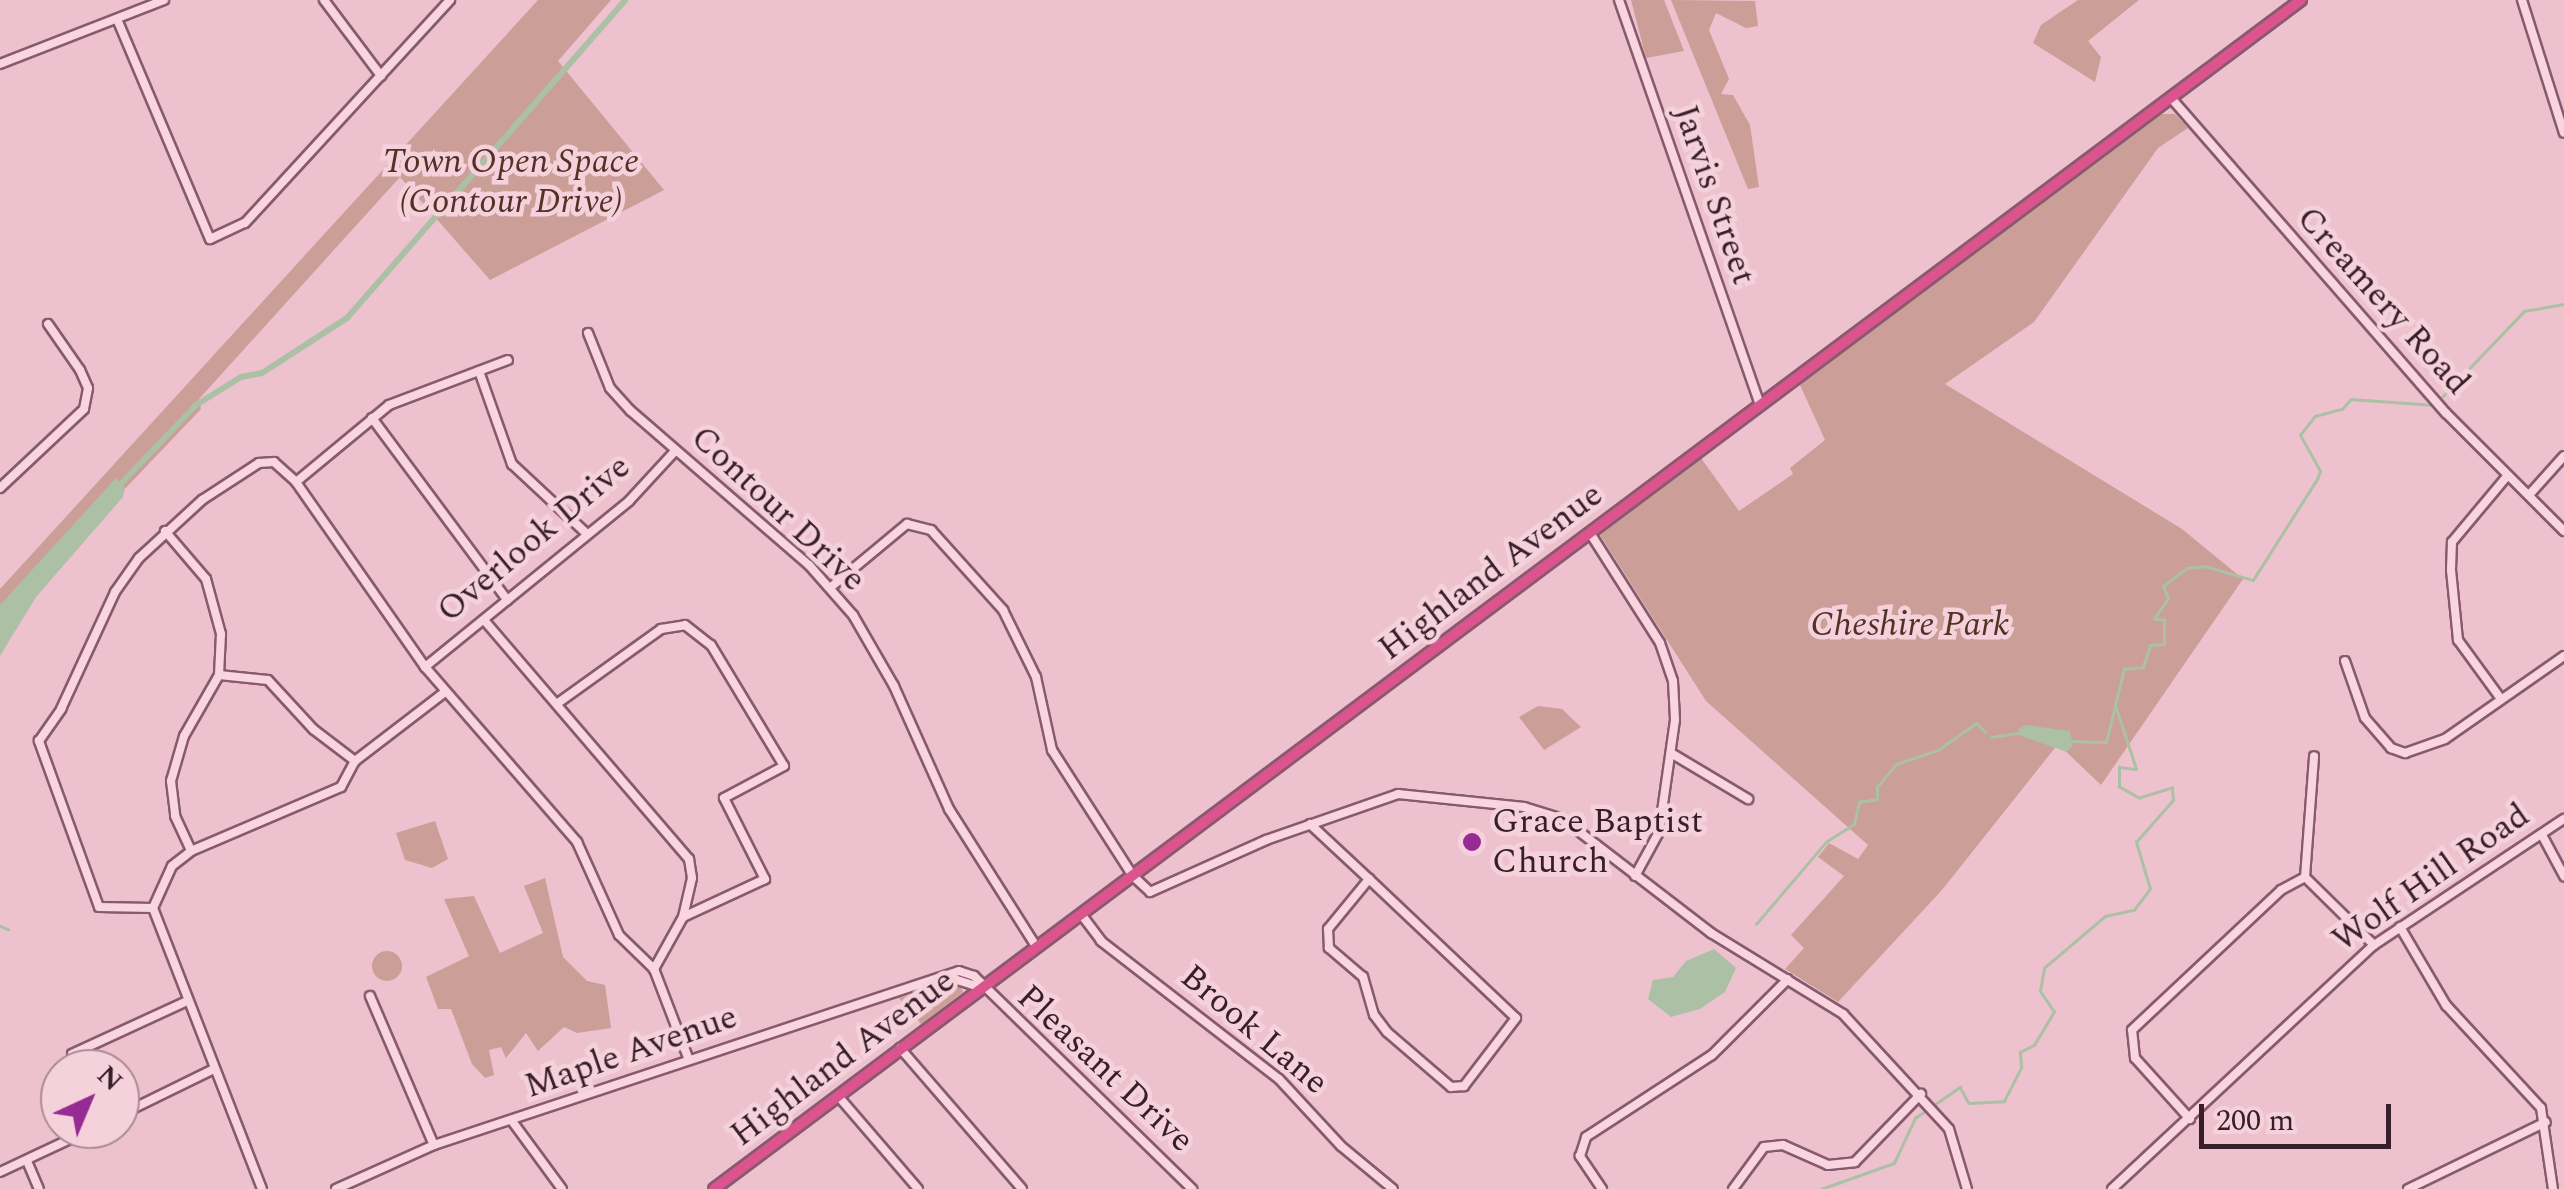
<!DOCTYPE html>
<html>
<head>
<meta charset="utf-8">
<style>
  body { margin:0 }
  #map { position:relative; width:2564px; height:1189px; overflow:hidden; background:#edc2ce; font-family:Spectral,serif }
  div>[style] { position:absolute }
  [style*='--x'] { left:calc(var(--x)*1px); top:calc(var(--y)*1px); width:calc(var(--w)*1px); rotate:calc(var(--a)*1deg) }
  .green>* { inset:0; background:#cb9e97 }
  .round { border-radius:50% }
  .water>* { inset:0; background:#acc0a5 }
  .stream>* { height:2.5px; margin:-1.25px; padding:0 1.25px; transform-origin:1.25px; border-radius:1.25px; background:#acc0a5 }
  .canal>* { height:6px; margin:-3px; padding:0 3px; transform-origin:3px; border-radius:3px; background:#acc0a5 }
  .roads { filter:drop-shadow(2px 0 #875a6e) drop-shadow(-2px 0 #875a6e) drop-shadow(0 2px #875a6e) drop-shadow(0 -2px #875a6e) }
  .minor>* { height:8px; margin:-4px; padding:0 4px; transform-origin:4px; border-radius:4px; background:#f8d5df }
  .highway>* { height:10px; margin:-5px; padding:0 5px; transform-origin:5px; border-radius:5px; background:#db548d }
  .dots>* { width:28px; height:28px; translate:-50% -50%; box-sizing:border-box; border:5px solid #f5d2db; border-radius:50% }
  span { translate:-50% -50%; white-space:nowrap; text-align:center; line-height:1.15; -webkit-text-stroke:9px #f5d2db; paint-order:stroke }
  .park-label { font-size:35px; color:#533125; font-style:italic }
  .street-label { font-size:35px; color:#371e2a }
  .poi-label { font-size:35px; color:#371e2a }
  .left { translate:0 -50%; text-align:left }
  .north { position:absolute; left:40px; top:1049px; width:100px; height:100px; box-sizing:border-box; background:#f5d2db; border:2px solid #a98a94; border-radius:50%; rotate:44deg; font-size:28px; font-weight:700; line-height:40px; text-align:center; color:#371e2a }
  .north::after { content:''; display:block; margin:auto; width:35px; height:45px; background:#952b93; clip-path:polygon(50% 0,100% 100%,50% 72%,0 100%) }
  .scale { position:absolute; left:2199px; top:1104px; width:192px; height:45px; box-sizing:border-box; border:5px solid #371e2a; border-top:0; padding-left:12px; font-size:30px; line-height:35px; white-space:nowrap; color:#371e2a; -webkit-text-stroke:8px #f5d2db; paint-order:stroke }
</style>
</head>
<body>
<div id="map">
  <div class="green">
    <div style="clip-path:polygon(538px 0,611px 0,558px 61px,664px 190px,490px 280px,400px 177px,199px 399px,201px 409px,0 620px,0 589px)"></div>
    <div style="clip-path:polygon(1631px 0,1664px 0,1684px 51px,1646px 58px)"></div>
    <div style="clip-path:polygon(1671px 0,1755px 1px,1758px 26px,1746px 28px,1716px 13px,1709px 30px,1729px 79px,1721px 94px,1733px 95px,1750px 125px,1759px 187px,1748px 189px)"></div>
    <div style="clip-path:polygon(2078px 0,2139px 0,2088px 41px,2101px 57px,2095px 82px,2033px 43px,2041px 25px)"></div>
    <div style="clip-path:polygon(2160px 114px,2175px 114px,2188px 128px,2158px 148px,2034px 322px,1945px 384px,2182px 529px,2243px 579px,2101px 785px,2058px 744px,1942px 890px,1838px 1002px,1785px 969px,1804px 948px,1791px 935px,1844px 876px,1818px 857px,1829px 843px,1858px 859px,1868px 845px,1706px 701px,1600px 535px,1701px 458px,1739px 511px,1793px 474px,1790px 468px,1825px 440px,1800px 385px,1808px 377px)"></div>
    <div style="clip-path:polygon(1538px 706px,1562px 709px,1581px 727px,1544px 750px,1519px 717px)"></div>
    <div style="clip-path:polygon(435px 821px,448px 859px,432px 868px,405px 860px,396px 833px)"></div>
    <div style="clip-path:polygon(545px 878px,563px 957px,587px 981px,605px 985px,611px 1028px,577px 1033px,564px 1027px,538px 1051px,526px 1033px,506px 1058px,501px 1047px,489px 1050px,494px 1075px,485px 1078px,472px 1064px,451px 1009px,438px 1009px,426px 977px,469px 956px,444px 899px,474px 896px,500px 953px,543px 933px,524px 886px)"></div>
    <div class="round" style="left:372px;top:951px;width:30px;height:30px"></div>
    <div style="clip-path:polygon(959px 982px,963px 992px,921px 1024px,899px 998px)"></div>
  </div>
  <div class="water">
    <div style="clip-path:polygon(116px 478px,125px 487px,123px 497px,36px 597px,0 656px,0 605px)"></div>
    <div style="clip-path:polygon(2026px 725px,2070px 731px,2073px 745px,2067px 752px,2021px 736px,2018px 729px)"></div>
    <div style="clip-path:polygon(1714px 949px,1736px 968px,1725px 992px,1700px 1009px,1671px 1017px,1648px 999px,1653px 980px,1673px 977px,1686px 961px)"></div>
  </div>
  <div class="stream">
    <div style="--x:2440;--y:399;--w:122;--a:-46.3"></div>
    <div style="--x:2524;--y:311;--w:41;--a:-9.9"></div>
    <div style="--x:1991;--y:737;--w:28;--a:-8"></div>
    <div style="--x:2072;--y:741;--w:34;--a:2"></div>
    <div style="--x:2106;--y:742;--w:36;--a:-76"></div>
    <div style="--x:1756;--y:924;--w:109;--a:-49.5"></div>
    <div style="--x:1827;--y:841;--w:32;--a:-32"></div>
    <div style="--x:1854;--y:824;--w:23;--a:-77"></div>
    <div style="--x:1859;--y:802;--w:18;--a:-9"></div>
    <div style="--x:1877;--y:799;--w:12;--a:-90"></div>
    <div style="--x:1877;--y:787;--w:30;--a:-50"></div>
    <div style="--x:1896;--y:764;--w:44;--a:-18.4"></div>
    <div style="--x:1938;--y:750;--w:47;--a:-35.4"></div>
    <div style="--x:1976;--y:723;--w:13;--a:42"></div>
    <div style="--x:0;--y:926;--w:9;--a:21"></div>
    <div style="--x:1821;--y:1189;--w:77;--a:-19.6"></div>
    <div style="--x:1894;--y:1163;--w:50;--a:-65"></div>
    <div style="--x:1915;--y:1118;--w:55;--a:-34.6"></div>
    <div style="--x:1960;--y:1087;--w:18;--a:61"></div>
    <div style="--x:1969;--y:1103;--w:35;--a:-3"></div>
    <div style="--x:2004;--y:1101;--w:38;--a:-63"></div>
    <div style="--x:2021;--y:1067;--w:15;--a:-94"></div>
    <div style="--x:2020;--y:1052;--w:16;--a:-27"></div>
    <div style="--x:2034;--y:1045;--w:39;--a:-59"></div>
    <div style="--x:2054;--y:1012;--w:25;--a:-124"></div>
    <div style="--x:2040;--y:991;--w:23;--a:-80"></div>
    <div style="--x:2044;--y:968;--w:80;--a:-40.4"></div>
    <div style="--x:2105;--y:916;--w:30;--a:-12"></div>
    <div style="--x:2134;--y:910;--w:26;--a:-53"></div>
    <div style="--x:2150;--y:889;--w:49;--a:-106.6"></div>
    <div style="--x:2136;--y:842;--w:56;--a:-48.6"></div>
    <div style="--x:2173;--y:800;--w:12;--a:-95"></div>
    <div style="--x:2172;--y:788;--w:34;--a:163"></div>
    <div style="--x:2139;--y:798;--w:23;--a:-151"></div>
    <div style="--x:2119;--y:787;--w:20;--a:-90"></div>
    <div style="--x:2119;--y:767;--w:17;--a:7"></div>
    <div style="--x:2136;--y:769;--w:67;--a:-108.2"></div>
    <div style="--x:2115;--y:705;--w:37;--a:-76"></div>
    <div style="--x:2124;--y:669;--w:19;--a:-6"></div>
    <div style="--x:2143;--y:667;--w:23;--a:-72"></div>
    <div style="--x:2150;--y:645;--w:14;--a:-4"></div>
    <div style="--x:2164;--y:644;--w:24;--a:-90"></div>
    <div style="--x:2164;--y:620;--w:10;--a:-174"></div>
    <div style="--x:2154;--y:619;--w:25;--a:-56"></div>
    <div style="--x:2168;--y:598;--w:13;--a:-113"></div>
    <div style="--x:2163;--y:586;--w:30;--a:-37"></div>
    <div style="--x:2187;--y:568;--w:18;--a:-6"></div>
    <div style="--x:2205;--y:566;--w:50;--a:16.3"></div>
    <div style="--x:2253;--y:580;--w:120;--a:-57.6"></div>
    <div style="--x:2317;--y:479;--w:9;--a:-69"></div>
    <div style="--x:2320;--y:471;--w:41;--a:-119.1"></div>
    <div style="--x:2300;--y:435;--w:24;--a:-52"></div>
    <div style="--x:2315;--y:416;--w:28;--a:-15"></div>
    <div style="--x:2342;--y:409;--w:13;--a:-48"></div>
    <div style="--x:2351;--y:399;--w:83;--a:4.1"></div>
  </div>
  <div class="canal">
    <div style="--x:116;--y:489;--w:116;--a:-46.4"></div>
    <div style="--x:196;--y:405;--w:53;--a:-31.9"></div>
    <div style="--x:241;--y:377;--w:21;--a:-11"></div>
    <div style="--x:262;--y:373;--w:101;--a:-32.9"></div>
    <div style="--x:347;--y:318;--w:422;--a:-48.8"></div>
  </div>
  <div class="roads">
    <div class="minor">
      <div style="--x:324;--y:0;--w:95;--a:53.1"></div>
      <div style="--x:1619;--y:0;--w:429;--a:70.8"></div>
      <div style="--x:2522;--y:0;--w:139;--a:72.5"></div>
      <div style="--x:117;--y:19;--w:239;--a:67.1"></div>
      <div style="--x:210;--y:239;--w:38;--a:-25"></div>
      <div style="--x:245;--y:223;--w:303;--a:-47.4"></div>
      <div style="--x:0;--y:64;--w:176;--a:-21.3"></div>
      <div style="--x:2171;--y:98;--w:418;--a:48.9"></div>
      <div style="--x:2446;--y:413;--w:167;--a:45"></div>
      <div style="--x:588;--y:333;--w:59;--a:68.2"></div>
      <div style="--x:610;--y:388;--w:31;--a:48"></div>
      <div style="--x:631;--y:411;--w:235;--a:40.9"></div>
      <div style="--x:809;--y:565;--w:67;--a:48.7"></div>
      <div style="--x:853;--y:615;--w:82;--a:60"></div>
      <div style="--x:894;--y:686;--w:135;--a:65.9"></div>
      <div style="--x:949;--y:809;--w:162;--a:57.6"></div>
      <div style="--x:479;--y:371;--w:99;--a:70.5"></div>
      <div style="--x:512;--y:464;--w:103;--a:43"></div>
      <div style="--x:372;--y:418;--w:227;--a:53.4"></div>
      <div style="--x:296;--y:482;--w:121;--a:-39.6"></div>
      <div style="--x:389;--y:405;--w:127;--a:-20.7"></div>
      <div style="--x:0;--y:488;--w:115;--a:-43.2"></div>
      <div style="--x:84;--y:409;--w:21;--a:-79"></div>
      <div style="--x:88;--y:388;--w:20;--a:-114"></div>
      <div style="--x:80;--y:370;--w:56;--a:-124.8"></div>
      <div style="--x:2529;--y:495;--w:52;--a:-48.1"></div>
      <div style="--x:165;--y:531;--w:63;--a:49.5"></div>
      <div style="--x:206;--y:579;--w:57;--a:74.7"></div>
      <div style="--x:221;--y:634;--w:41;--a:92.8"></div>
      <div style="--x:219;--y:675;--w:70;--a:119.8"></div>
      <div style="--x:184;--y:736;--w:47;--a:106.1"></div>
      <div style="--x:171;--y:781;--w:35;--a:83"></div>
      <div style="--x:175;--y:816;--w:38;--a:65"></div>
      <div style="--x:1590;--y:533;--w:130;--a:57.5"></div>
      <div style="--x:1660;--y:643;--w:40;--a:71.1"></div>
      <div style="--x:1673;--y:681;--w:39;--a:87"></div>
      <div style="--x:1675;--y:720;--w:113;--a:98.1"></div>
      <div style="--x:1659;--y:832;--w:50;--a:118.6"></div>
      <div style="--x:831;--y:587;--w:99;--a:-39.7"></div>
      <div style="--x:907;--y:524;--w:25;--a:14"></div>
      <div style="--x:931;--y:530;--w:108;--a:48"></div>
      <div style="--x:1003;--y:610;--w:75;--a:63.8"></div>
      <div style="--x:1036;--y:677;--w:75;--a:77.6"></div>
      <div style="--x:1052;--y:750;--w:150;--a:57.3"></div>
      <div style="--x:1133;--y:876;--w:23;--a:43"></div>
      <div style="--x:1150;--y:892;--w:127;--a:-24.1"></div>
      <div style="--x:1266;--y:840;--w:140;--a:-19.2"></div>
      <div style="--x:1398;--y:794;--w:127;--a:5.9"></div>
      <div style="--x:1524;--y:807;--w:41;--a:17.1"></div>
      <div style="--x:1563;--y:819;--w:187;--a:37.6"></div>
      <div style="--x:1711;--y:933;--w:155;--a:31.5"></div>
      <div style="--x:1843;--y:1014;--w:156;--a:47.3"></div>
      <div style="--x:1949;--y:1129;--w:63;--a:73.3"></div>
      <div style="--x:484;--y:620;--w:315;--a:49.4"></div>
      <div style="--x:689;--y:859;--w:19;--a:81"></div>
      <div style="--x:692;--y:878;--w:40;--a:103"></div>
      <div style="--x:683;--y:917;--w:60;--a:119.1"></div>
      <div style="--x:2345;--y:661;--w:60;--a:70.7"></div>
      <div style="--x:2365;--y:718;--w:40;--a:49"></div>
      <div style="--x:2391;--y:748;--w:15;--a:20"></div>
      <div style="--x:2405;--y:753;--w:42;--a:-19.3"></div>
      <div style="--x:2445;--y:739;--w:145;--a:-34.9"></div>
      <div style="--x:425;--y:667;--w:263;--a:-39.1"></div>
      <div style="--x:629;--y:501;--w:69;--a:-47.3"></div>
      <div style="--x:219;--y:675;--w:49;--a:5.8"></div>
      <div style="--x:268;--y:680;--w:67;--a:47.4"></div>
      <div style="--x:313;--y:729;--w:53;--a:37.3"></div>
      <div style="--x:2501;--y:699;--w:73;--a:-126.1"></div>
      <div style="--x:2458;--y:640;--w:70;--a:-95.7"></div>
      <div style="--x:2451;--y:570;--w:28;--a:-88"></div>
      <div style="--x:2452;--y:542;--w:87;--a:-50.1"></div>
      <div style="--x:558;--y:703;--w:127;--a:-35.7"></div>
      <div style="--x:661;--y:629;--w:24;--a:-9"></div>
      <div style="--x:685;--y:625;--w:33;--a:38"></div>
      <div style="--x:711;--y:645;--w:141;--a:58.9"></div>
      <div style="--x:784;--y:766;--w:68;--a:151.9"></div>
      <div style="--x:724;--y:798;--w:91;--a:63.2"></div>
      <div style="--x:765;--y:879;--w:90;--a:155.1"></div>
      <div style="--x:1671;--y:753;--w:90;--a:30.9"></div>
      <div style="--x:355;--y:761;--w:113;--a:-37.5"></div>
      <div style="--x:1310;--y:824;--w:81;--a:43"></div>
      <div style="--x:2542;--y:835;--w:47;--a:61.8"></div>
      <div style="--x:2305;--y:877;--w:121;--a:-85.7"></div>
      <div style="--x:2305;--y:877;--w:97;--a:44.6"></div>
      <div style="--x:1369;--y:879;--w:202;--a:43.4"></div>
      <div style="--x:1516;--y:1018;--w:86;--a:127.4"></div>
      <div style="--x:1464;--y:1086;--w:13;--a:176"></div>
      <div style="--x:1451;--y:1087;--w:84;--a:-139.3"></div>
      <div style="--x:1387;--y:1032;--w:21;--a:-127"></div>
      <div style="--x:1374;--y:1015;--w:40;--a:-106"></div>
      <div style="--x:1363;--y:977;--w:45;--a:-139.5"></div>
      <div style="--x:1329;--y:948;--w:19;--a:-93"></div>
      <div style="--x:1328;--y:929;--w:65;--a:-50.6"></div>
      <div style="--x:153;--y:908;--w:54;--a:-178.9"></div>
      <div style="--x:99;--y:907;--w:177;--a:-109.9"></div>
      <div style="--x:39;--y:741;--w:39;--a:-55"></div>
      <div style="--x:61;--y:709;--w:129;--a:-65.2"></div>
      <div style="--x:115;--y:592;--w:42;--a:-54.8"></div>
      <div style="--x:139;--y:558;--w:86;--a:-42.6"></div>
      <div style="--x:202;--y:500;--w:68;--a:-33"></div>
      <div style="--x:259;--y:463;--w:15;--a:-4"></div>
      <div style="--x:274;--y:462;--w:30;--a:42"></div>
      <div style="--x:296;--y:482;--w:226;--a:55.1"></div>
      <div style="--x:425;--y:667;--w:232;--a:49"></div>
      <div style="--x:577;--y:842;--w:102;--a:65.7"></div>
      <div style="--x:619;--y:935;--w:49;--a:44.2"></div>
      <div style="--x:654;--y:969;--w:97;--a:69"></div>
      <div style="--x:153;--y:908;--w:301;--a:68.8"></div>
      <div style="--x:153;--y:908;--w:46;--a:-65.7"></div>
      <div style="--x:172;--y:866;--w:24;--a:-38"></div>
      <div style="--x:191;--y:851;--w:163;--a:-23.1"></div>
      <div style="--x:341;--y:787;--w:30;--a:-62"></div>
      <div style="--x:1081;--y:914;--w:34;--a:53"></div>
      <div style="--x:1101;--y:941;--w:225;--a:37.8"></div>
      <div style="--x:1279;--y:1079;--w:91;--a:47.2"></div>
      <div style="--x:1341;--y:1146;--w:67;--a:39.6"></div>
      <div style="--x:2400;--y:927;--w:91;--a:59.5"></div>
      <div style="--x:2446;--y:1005;--w:140;--a:47.3"></div>
      <div style="--x:2541;--y:1108;--w:82;--a:81.6"></div>
      <div style="--x:948;--y:977;--w:35;--a:18"></div>
      <div style="--x:370;--y:996;--w:162;--a:66.8"></div>
      <div style="--x:900;--y:1048;--w:186;--a:49.1"></div>
      <div style="--x:72;--y:1054;--w:124;--a:-24.7"></div>
      <div style="--x:839;--y:1097;--w:121;--a:49.3"></div>
      <div style="--x:120;--y:1115;--w:102;--a:-26.1"></div>
      <div style="--x:2190;--y:1119;--w:82;--a:-132"></div>
      <div style="--x:2135;--y:1058;--w:28;--a:-96"></div>
      <div style="--x:2132;--y:1030;--w:204;--a:-43.2"></div>
      <div style="--x:2281;--y:890;--w:27;--a:-28"></div>
      <div style="--x:512;--y:1121;--w:84;--a:53.7"></div>
      <div style="--x:27;--y:1161;--w:30;--a:67"></div>
      <div style="--x:0;--y:1172;--w:102;--a:-25.1"></div>
      <div style="--x:336;--y:1189;--w:107;--a:-24.2"></div>
      <div style="--x:434;--y:1145;--w:553;--a:-18.34"></div>
      <div style="--x:959;--y:971;--w:16;--a:18"></div>
      <div style="--x:974;--y:976;--w:305;--a:44.3"></div>
      <div style="--x:1602;--y:1189;--w:40;--a:-124"></div>
      <div style="--x:1580;--y:1156;--w:20;--a:-72"></div>
      <div style="--x:1586;--y:1137;--w:150;--a:-33.1"></div>
      <div style="--x:1712;--y:1055;--w:107;--a:-45"></div>
      <div style="--x:1733;--y:1189;--w:52;--a:-53.6"></div>
      <div style="--x:1764;--y:1147;--w:19;--a:-6"></div>
      <div style="--x:1783;--y:1145;--w:49;--a:24"></div>
      <div style="--x:1828;--y:1165;--w:27;--a:-6"></div>
      <div style="--x:1855;--y:1162;--w:95;--a:-45.9"></div>
      <div style="--x:2112;--y:1189;--w:358;--a:-43"></div>
      <div style="--x:2374;--y:945;--w:228;--a:-33.6"></div>
      <div style="--x:2408;--y:1189;--w:153;--a:-25.9"></div>
    </div>
    <div class="highway">
      <div style="--x:714;--y:1189;--w:1983;--a:-36.84"></div>
    </div>
  </div>
  <div class="dots">
    <div style="left:1472px;top:842px;background:#952b93"></div>
  </div>
  <div class="park-label">
    <span style="left:511px;top:182px">Town Open Space<br>(Contour Drive)</span>
    <span style="left:1910px;top:625px">Cheshire Park</span>
  </div>
  <div class="street-label">
    <span style="left:1714px;top:195px;rotate:71deg">Jarvis Street</span>
    <span style="left:2383px;top:301px;rotate:48deg">Creamery Road</span>
    <span style="left:778px;top:509px;rotate:43deg">Contour Drive</span>
    <span style="left:534px;top:539px;rotate:-40deg">Overlook Drive</span>
    <span style="left:1491px;top:572px;rotate:-37deg">Highland Avenue</span>
    <span style="left:2431px;top:878px;rotate:-35deg">Wolf Hill Road</span>
    <span style="left:1254px;top:1030px;rotate:40deg">Brook Lane</span>
    <span style="left:631px;top:1052px;rotate:-19deg">Maple Avenue</span>
    <span style="left:843px;top:1058px;rotate:-37deg">Highland Avenue</span>
    <span style="left:1105px;top:1069px;rotate:43deg">Pleasant Drive</span>
  </div>
  <div class="poi-label">
    <span class="left" style="left:1492px;top:842px">Grace Baptist<br>Church</span>
  </div>
  <div class="north">N</div>
  <div class="scale">200 m</div>
</div>
</body>
</html>
